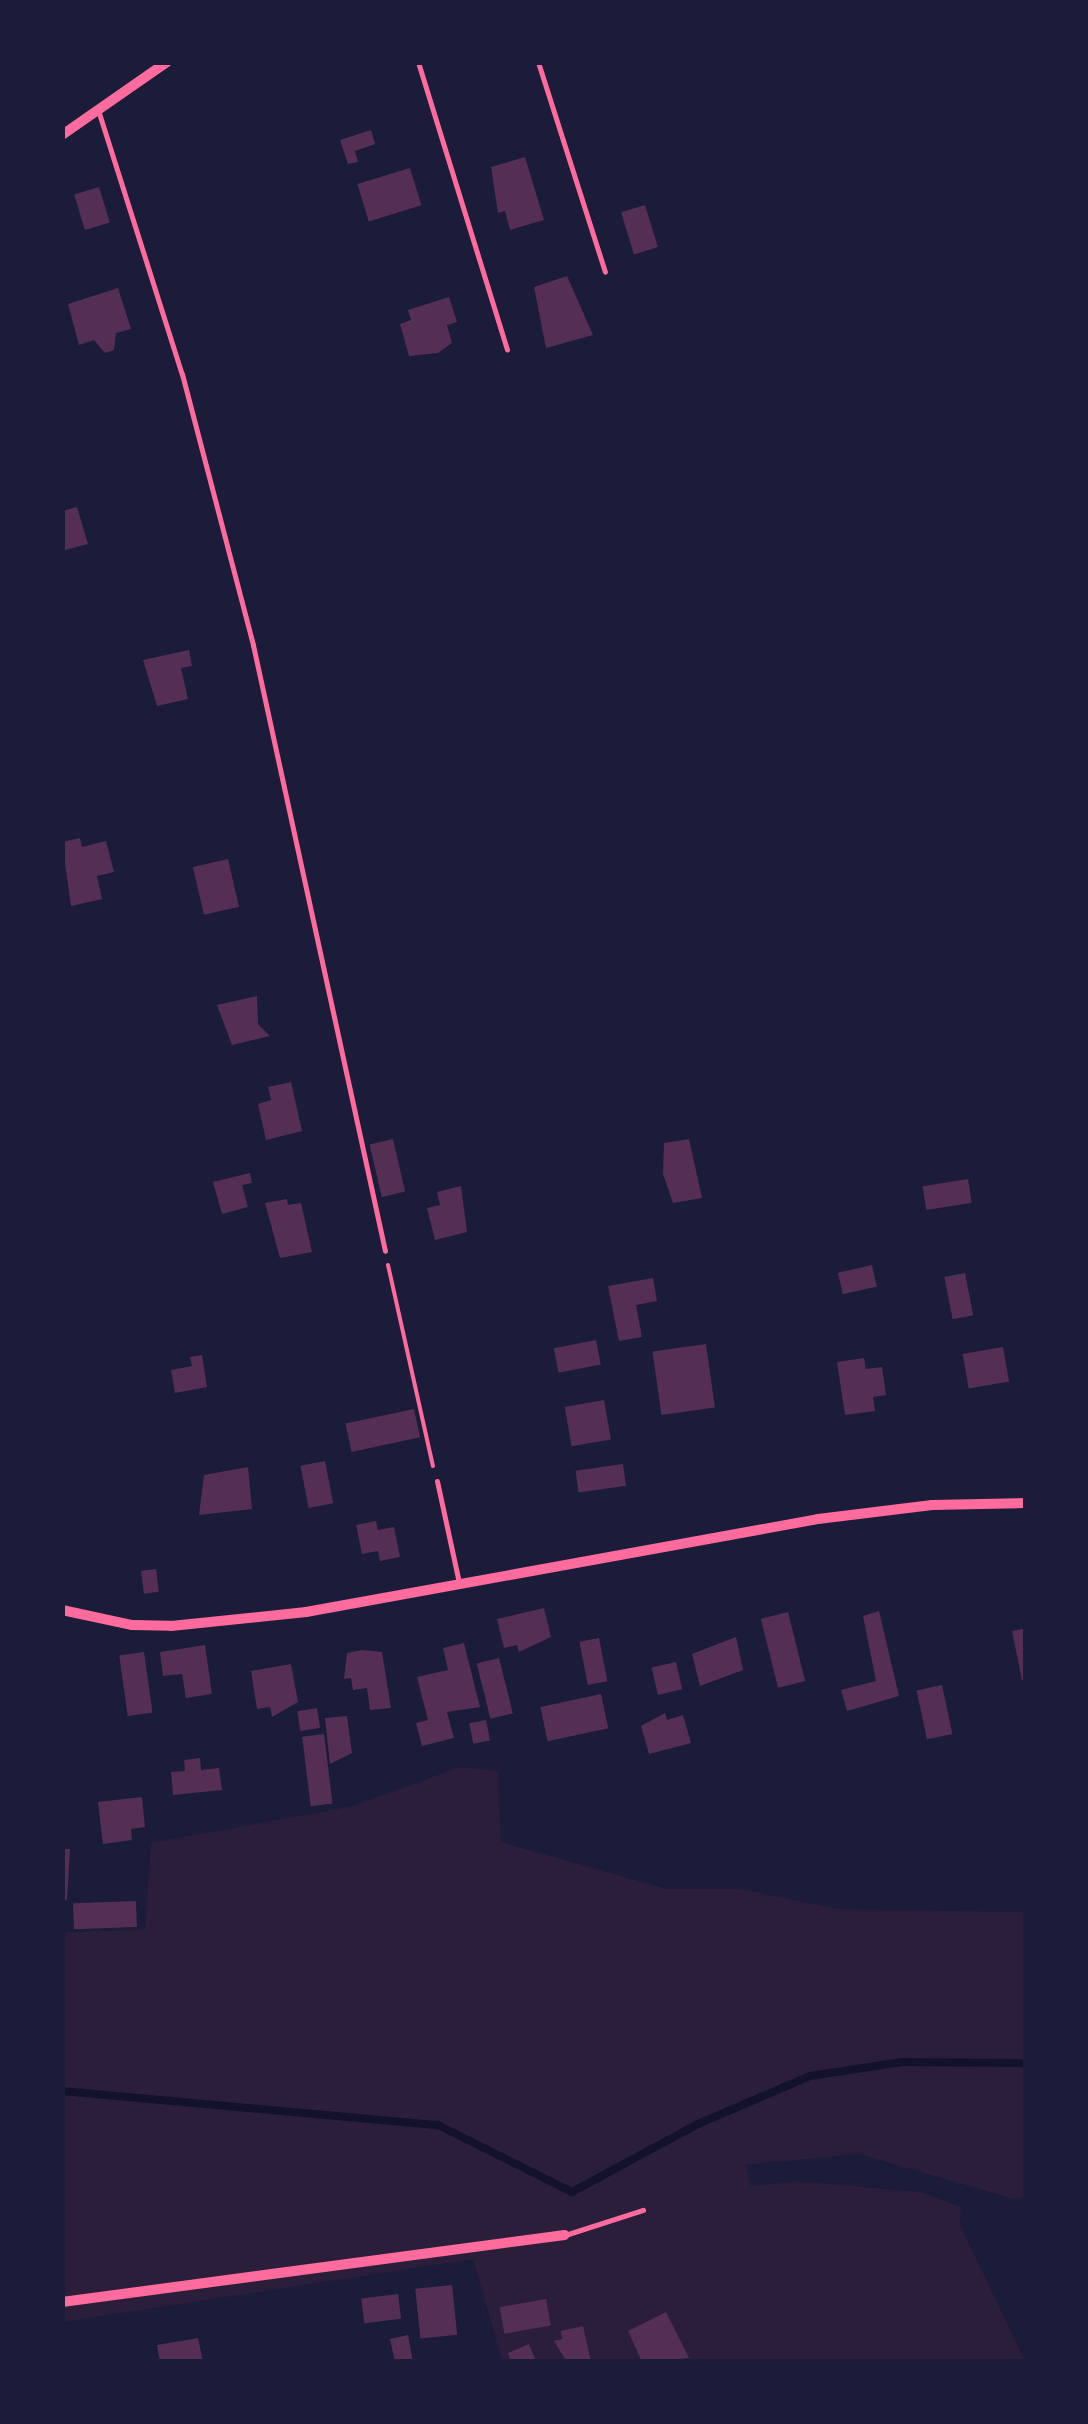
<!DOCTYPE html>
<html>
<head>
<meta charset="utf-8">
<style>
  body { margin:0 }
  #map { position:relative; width:1088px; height:2424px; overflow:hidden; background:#1b1b3a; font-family:Barlow,sans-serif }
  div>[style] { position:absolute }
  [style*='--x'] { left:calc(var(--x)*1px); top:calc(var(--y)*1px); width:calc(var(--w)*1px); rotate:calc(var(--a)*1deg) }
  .green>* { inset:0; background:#2a1e3b }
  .stream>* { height:8px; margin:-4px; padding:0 4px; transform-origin:4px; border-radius:4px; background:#12122b }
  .building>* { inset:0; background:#542f53; transform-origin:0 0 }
  .path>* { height:4px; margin:-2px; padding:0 2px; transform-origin:2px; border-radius:2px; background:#ff6b9d }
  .service>* { height:5px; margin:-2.5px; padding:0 2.5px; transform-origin:2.5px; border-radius:2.5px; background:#ff6b9d }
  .minor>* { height:10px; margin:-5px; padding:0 5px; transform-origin:5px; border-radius:5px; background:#ff6b9d }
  span { translate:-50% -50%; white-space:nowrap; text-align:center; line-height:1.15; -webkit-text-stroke:8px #1b1b3a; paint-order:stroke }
  .frame { position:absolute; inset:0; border:65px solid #1b1b3a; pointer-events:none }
</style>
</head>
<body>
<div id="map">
  <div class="green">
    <div style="clip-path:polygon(460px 1767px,498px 1771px,501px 1842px,667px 1889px,740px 1889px,839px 1909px,1025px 1912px,1025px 2196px,1014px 2199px,859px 2154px,745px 2165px,751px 2186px,796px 2181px,920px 2192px,961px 2207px,960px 2225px,1025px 2361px,502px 2361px,473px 2259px,63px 2322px,63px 1932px,145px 1930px,151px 1843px,353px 1806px)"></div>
  </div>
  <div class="stream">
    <div style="--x:62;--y:2091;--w:378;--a:5.2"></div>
    <div style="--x:438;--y:2125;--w:150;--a:26.6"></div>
    <div style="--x:572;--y:2192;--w:143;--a:-28.4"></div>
    <div style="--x:698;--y:2124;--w:122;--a:-23.2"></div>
    <div style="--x:810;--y:2076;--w:93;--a:-8.7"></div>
    <div style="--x:902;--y:2062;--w:124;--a:0.5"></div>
  </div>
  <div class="building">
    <div style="clip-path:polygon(371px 130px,375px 144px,355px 151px,358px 162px,348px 164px,340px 140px)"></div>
    <div style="clip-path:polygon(525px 157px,544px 220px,510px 230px,505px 211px,498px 213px,491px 167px)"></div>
    <div style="left:410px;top:168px;width:39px;height:55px;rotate:73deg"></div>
    <div style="left:99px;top:187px;width:37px;height:26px;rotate:73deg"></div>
    <div style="left:645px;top:205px;width:44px;height:25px;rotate:73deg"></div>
    <div style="clip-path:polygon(567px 276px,593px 335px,546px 348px,534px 287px)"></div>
    <div style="clip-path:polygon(118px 288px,131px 329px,116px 333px,114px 350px,105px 353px,94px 340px,79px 345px,68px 304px)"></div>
    <div style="clip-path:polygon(449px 297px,457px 322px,447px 325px,452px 343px,438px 353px,409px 356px,400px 324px,411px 320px,408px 310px)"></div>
    <div style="clip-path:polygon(77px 507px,88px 544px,65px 550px,62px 511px)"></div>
    <div style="clip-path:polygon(189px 650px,192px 666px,181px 668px,188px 699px,157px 706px,143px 660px)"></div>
    <div style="clip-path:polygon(80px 838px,82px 847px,106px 841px,114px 872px,97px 876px,102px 899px,71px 906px,62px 842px)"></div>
    <div style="left:228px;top:859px;width:49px;height:36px;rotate:77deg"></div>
    <div style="clip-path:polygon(257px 996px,258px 1024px,270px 1036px,232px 1045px,217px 1005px)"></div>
    <div style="clip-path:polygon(291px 1082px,302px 1131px,266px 1140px,258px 1104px,271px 1100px,268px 1087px)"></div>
    <div style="left:393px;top:1139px;width:54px;height:24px;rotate:77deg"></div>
    <div style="clip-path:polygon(689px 1139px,702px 1198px,673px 1203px,663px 1174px,664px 1143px)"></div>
    <div style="clip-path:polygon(250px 1173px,252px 1183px,242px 1185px,248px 1207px,222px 1214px,213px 1182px)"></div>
    <div style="left:968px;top:1179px;width:24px;height:46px;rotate:81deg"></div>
    <div style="clip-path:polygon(461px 1186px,467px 1232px,435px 1240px,427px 1208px,440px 1205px,437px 1192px)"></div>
    <div style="clip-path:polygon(287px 1199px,288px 1205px,301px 1203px,312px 1252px,280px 1258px,265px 1203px)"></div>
    <div style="left:872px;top:1265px;width:22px;height:35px;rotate:77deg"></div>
    <div style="left:965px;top:1273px;width:43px;height:21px;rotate:79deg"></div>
    <div style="clip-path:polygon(653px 1278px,657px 1301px,636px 1305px,642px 1337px,619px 1341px,608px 1286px)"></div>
    <div style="left:596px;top:1340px;width:25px;height:43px;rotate:79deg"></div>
    <div style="left:706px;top:1344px;width:64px;height:54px;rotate:82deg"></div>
    <div style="left:1003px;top:1347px;width:35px;height:41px;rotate:80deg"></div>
    <div style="clip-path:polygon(202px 1355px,207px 1387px,175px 1393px,171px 1370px,192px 1366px,190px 1357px)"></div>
    <div style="clip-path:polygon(864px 1358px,866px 1369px,882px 1367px,886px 1395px,873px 1397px,875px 1411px,845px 1415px,837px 1362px)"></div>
    <div style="left:604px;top:1400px;width:40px;height:40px;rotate:80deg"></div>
    <div style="left:414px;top:1409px;width:29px;height:70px;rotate:78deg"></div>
    <div style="left:325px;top:1461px;width:43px;height:25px;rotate:79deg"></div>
    <div style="left:623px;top:1464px;width:22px;height:48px;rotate:82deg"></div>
    <div style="clip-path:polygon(248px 1467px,252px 1509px,199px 1515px,204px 1475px)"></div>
    <div style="clip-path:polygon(376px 1521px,378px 1530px,394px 1527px,400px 1557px,380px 1561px,378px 1551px,362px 1554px,356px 1525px)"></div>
    <div style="left:156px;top:1569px;width:23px;height:15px;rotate:83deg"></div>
    <div style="clip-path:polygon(544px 1608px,551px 1637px,519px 1652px,517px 1645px,504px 1648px,497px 1619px)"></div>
    <div style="clip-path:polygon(879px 1611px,899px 1696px,847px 1711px,841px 1690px,876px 1681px,863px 1616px)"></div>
    <div style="left:788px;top:1612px;width:71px;height:28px;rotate:76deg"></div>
    <div style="clip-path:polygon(1026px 1628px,1026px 1679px,1022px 1680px,1012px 1631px)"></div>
    <div style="clip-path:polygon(736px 1637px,743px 1670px,700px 1686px,692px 1654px)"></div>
    <div style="left:599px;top:1638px;width:44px;height:20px;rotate:79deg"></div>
    <div style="clip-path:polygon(464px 1643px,480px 1707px,447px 1712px,454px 1738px,422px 1746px,416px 1723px,428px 1720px,417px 1677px,448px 1670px,443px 1648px)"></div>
    <div style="clip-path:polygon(205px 1645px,212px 1694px,186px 1698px,182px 1674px,163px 1676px,160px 1652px)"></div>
    <div style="clip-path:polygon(362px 1650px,382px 1652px,391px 1708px,370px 1710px,367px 1688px,353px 1690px,351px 1678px,344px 1679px,347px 1653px)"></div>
    <div style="left:144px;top:1652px;width:61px;height:25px;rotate:82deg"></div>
    <div style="left:499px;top:1658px;width:57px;height:23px;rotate:76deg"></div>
    <div style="left:676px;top:1662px;width:28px;height:25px;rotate:77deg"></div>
    <div style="clip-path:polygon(291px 1664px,298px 1702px,272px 1717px,270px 1707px,257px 1709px,251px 1671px)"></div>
    <div style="left:942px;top:1685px;width:50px;height:26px;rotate:78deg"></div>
    <div style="left:601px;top:1694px;width:35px;height:62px;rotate:78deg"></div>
    <div style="left:317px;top:1708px;width:20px;height:20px;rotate:81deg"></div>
    <div style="clip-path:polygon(665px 1713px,667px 1720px,683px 1715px,691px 1743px,649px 1754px,641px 1726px)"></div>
    <div style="clip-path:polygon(347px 1716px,352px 1753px,330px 1764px,325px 1718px)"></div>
    <div style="left:486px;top:1720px;width:21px;height:17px;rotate:79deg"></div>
    <div style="left:324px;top:1734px;width:70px;height:22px;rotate:83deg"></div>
    <div style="clip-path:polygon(200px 1758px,201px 1770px,219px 1768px,222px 1790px,173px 1795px,171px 1772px,185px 1771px,184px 1760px)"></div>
    <div style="clip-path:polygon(142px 1797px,145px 1827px,131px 1829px,132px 1840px,103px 1844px,98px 1802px)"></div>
    <div style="clip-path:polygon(62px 1849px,70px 1849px,67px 1900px,62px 1899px)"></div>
    <div style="left:136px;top:1901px;width:26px;height:63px;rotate:88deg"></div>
    <div style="left:452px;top:2285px;width:50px;height:37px;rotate:84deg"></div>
    <div style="left:398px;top:2294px;width:25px;height:37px;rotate:83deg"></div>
    <div style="left:546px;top:2299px;width:27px;height:47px;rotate:80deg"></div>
    <div style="clip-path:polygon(666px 2312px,689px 2358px,642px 2362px,628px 2331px)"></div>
    <div style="clip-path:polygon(583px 2326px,591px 2362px,567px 2362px,554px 2341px,562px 2339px,561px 2331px)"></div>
    <div style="clip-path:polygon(408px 2335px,413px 2362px,395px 2362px,390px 2339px)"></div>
    <div style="clip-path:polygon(198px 2338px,203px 2362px,160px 2362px,157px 2345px)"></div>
    <div style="clip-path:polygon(529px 2344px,536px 2362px,511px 2362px,508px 2353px)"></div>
  </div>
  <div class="path">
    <div style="--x:388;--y:1265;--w:206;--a:77.4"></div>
  </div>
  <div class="service">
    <div style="--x:418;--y:62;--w:301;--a:72.8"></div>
    <div style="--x:538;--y:62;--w:220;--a:72.3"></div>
    <div style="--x:99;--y:113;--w:274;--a:72.4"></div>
    <div style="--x:182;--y:374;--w:280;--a:75.3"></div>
    <div style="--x:253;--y:645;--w:620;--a:77.71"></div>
    <div style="--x:437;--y:1481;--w:104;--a:77.8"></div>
    <div style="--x:565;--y:2235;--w:82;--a:-17.8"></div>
  </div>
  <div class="minor">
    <div style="--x:62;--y:135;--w:128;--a:-34.8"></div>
    <div style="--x:62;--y:1610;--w:72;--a:12.1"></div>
    <div style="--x:132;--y:1625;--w:39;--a:1"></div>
    <div style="--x:171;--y:1626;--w:136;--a:-5.9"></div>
    <div style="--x:306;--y:1612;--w:520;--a:-10.29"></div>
    <div style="--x:818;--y:1519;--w:115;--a:-7"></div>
    <div style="--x:932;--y:1505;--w:94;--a:-1.2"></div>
    <div style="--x:62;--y:2302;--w:507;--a:-7.59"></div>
  </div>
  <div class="frame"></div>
</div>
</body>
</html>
